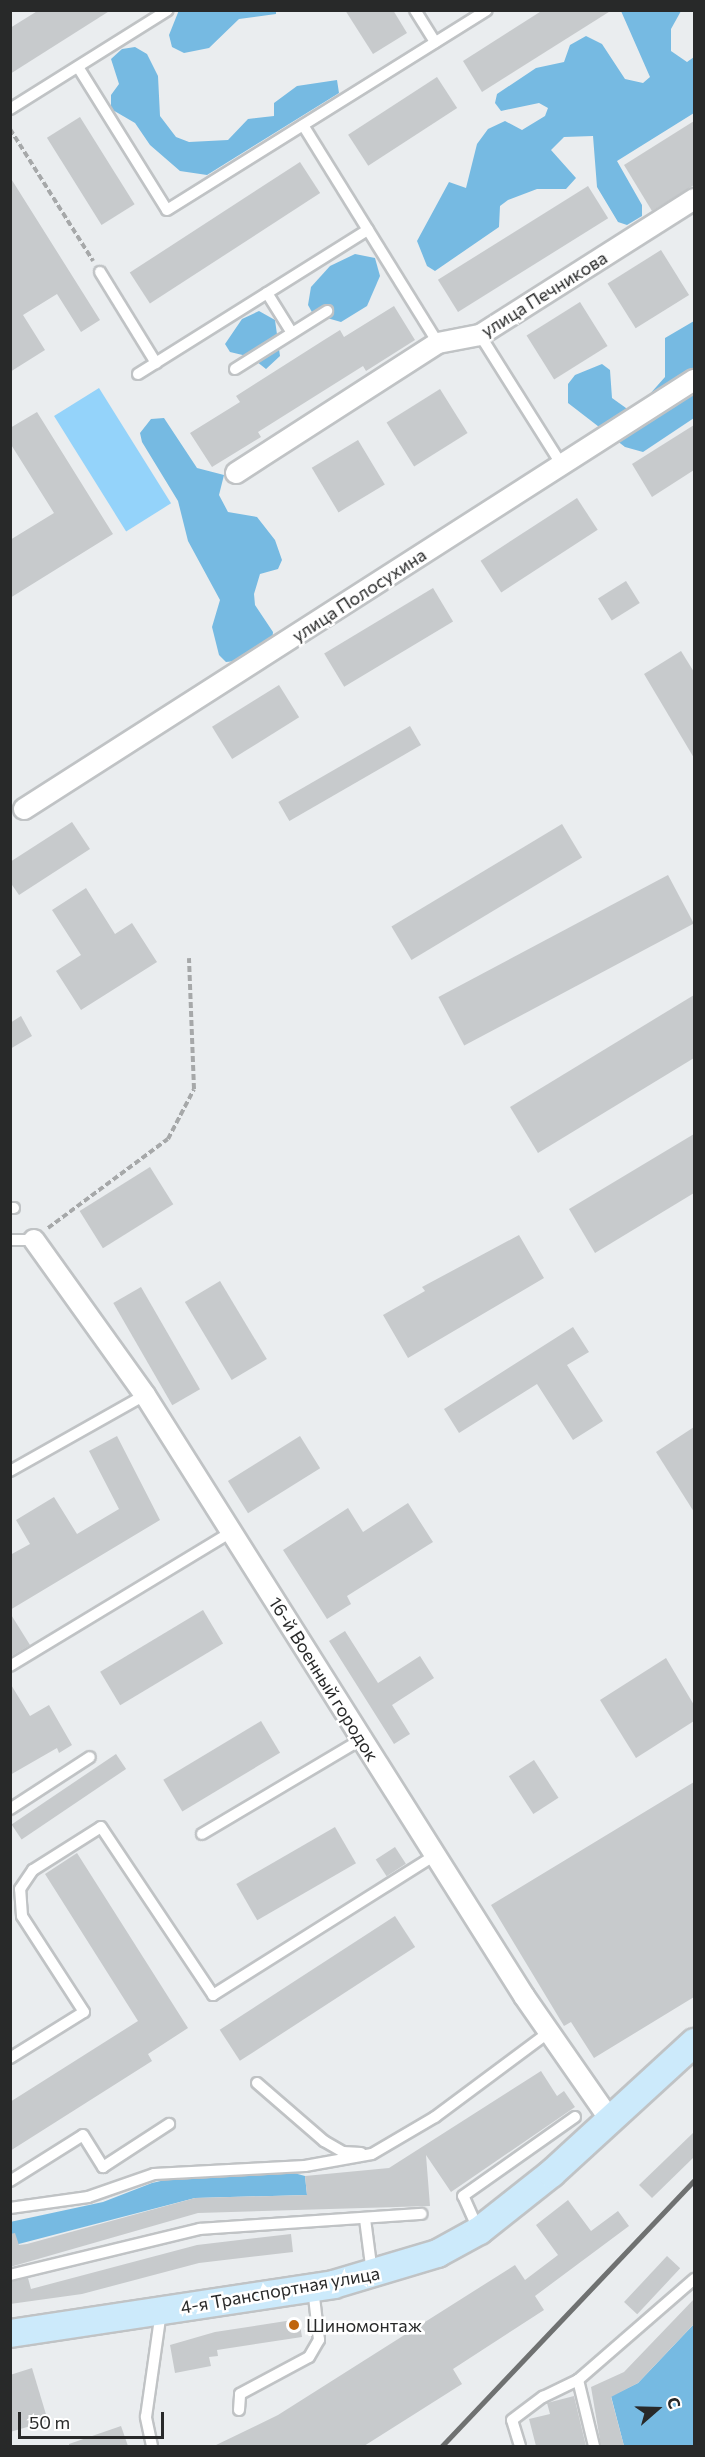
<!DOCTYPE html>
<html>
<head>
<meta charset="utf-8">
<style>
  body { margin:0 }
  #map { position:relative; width:705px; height:2457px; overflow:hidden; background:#eaedef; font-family:Commissioner,sans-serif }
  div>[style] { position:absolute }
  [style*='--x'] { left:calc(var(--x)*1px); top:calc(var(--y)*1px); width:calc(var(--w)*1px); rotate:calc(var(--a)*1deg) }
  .green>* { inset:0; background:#94d3fa; transform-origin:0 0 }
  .forest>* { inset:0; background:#76bae2 }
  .building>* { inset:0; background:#c7cacc; transform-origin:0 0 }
  .path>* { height:4px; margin-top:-2px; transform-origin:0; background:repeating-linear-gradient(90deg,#a6a8a9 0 6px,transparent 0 9px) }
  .roads { filter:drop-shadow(2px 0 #c0c3c5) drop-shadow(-2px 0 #c0c3c5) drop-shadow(0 2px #c0c3c5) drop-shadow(0 -2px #c0c3c5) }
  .lane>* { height:10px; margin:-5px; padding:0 5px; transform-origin:5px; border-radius:5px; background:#fff }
  .street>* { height:20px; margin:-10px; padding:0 10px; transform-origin:10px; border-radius:10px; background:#fff }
  .secondary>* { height:27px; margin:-13.5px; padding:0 13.5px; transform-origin:13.5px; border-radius:13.5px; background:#cceafb }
  .rail>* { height:4.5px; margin:-2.25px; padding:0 2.25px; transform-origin:2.25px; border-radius:2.25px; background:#6f7171 }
  .dots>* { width:16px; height:16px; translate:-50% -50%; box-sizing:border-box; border:3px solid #fff; border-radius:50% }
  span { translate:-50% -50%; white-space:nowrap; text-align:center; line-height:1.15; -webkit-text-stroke:5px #fff; paint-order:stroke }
  .street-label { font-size:18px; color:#282929 }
  .poi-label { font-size:18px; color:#282929 }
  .left { translate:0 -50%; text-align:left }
  .frame { position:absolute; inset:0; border:12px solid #282929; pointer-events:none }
  .north { position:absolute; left:627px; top:2379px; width:60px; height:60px; -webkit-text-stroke:4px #fff; paint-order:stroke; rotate:70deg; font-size:16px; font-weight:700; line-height:24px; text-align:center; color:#282929 }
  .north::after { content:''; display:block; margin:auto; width:21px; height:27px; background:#282929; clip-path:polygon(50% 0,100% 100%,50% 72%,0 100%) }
  .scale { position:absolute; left:18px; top:2412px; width:146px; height:27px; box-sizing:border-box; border:3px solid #282929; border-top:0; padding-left:8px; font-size:18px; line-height:21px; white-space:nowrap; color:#282929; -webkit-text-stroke:4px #fff; paint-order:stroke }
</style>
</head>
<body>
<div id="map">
  <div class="green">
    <div style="left:99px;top:388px;width:136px;height:53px;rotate:58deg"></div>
  </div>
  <div class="forest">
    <div style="clip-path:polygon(179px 10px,276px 10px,276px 14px,239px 19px,209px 48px,184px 53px,172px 47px,169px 35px)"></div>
    <div style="clip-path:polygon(621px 11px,681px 11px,671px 29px,671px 51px,687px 62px,694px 57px,694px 113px,617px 161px,642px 205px,642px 216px,627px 225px,618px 222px,597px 187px,593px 136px,564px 137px,551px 150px,576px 178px,566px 189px,537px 189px,508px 200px,500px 206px,499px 227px,435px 271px,427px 266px,417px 241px,449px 182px,466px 188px,477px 144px,488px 129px,505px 121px,522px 130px,545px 116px,548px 108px,539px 103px,501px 111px,495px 103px,497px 94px,536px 68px,564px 62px,570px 45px,586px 36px,602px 44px,625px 79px,643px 83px,650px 77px)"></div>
    <div style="clip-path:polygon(135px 47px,147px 54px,158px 76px,160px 116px,176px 137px,189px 142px,228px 140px,248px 119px,274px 116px,274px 103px,297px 86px,337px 80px,339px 93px,207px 175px,180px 171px,150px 145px,135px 123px,111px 109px,111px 95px,119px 84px,111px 59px,122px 49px)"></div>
    <div style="clip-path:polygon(355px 254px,375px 258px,380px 276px,367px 306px,341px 322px,313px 314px,308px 305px,311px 287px,330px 266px)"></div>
    <div style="clip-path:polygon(259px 311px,275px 320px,280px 356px,266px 369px,251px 357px,230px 352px,225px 344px,242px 319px)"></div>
    <div style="clip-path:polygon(694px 321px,694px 418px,643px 452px,625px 447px,568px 403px,568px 384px,575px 375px,602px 364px,610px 370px,612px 398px,633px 413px,665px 377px,665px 338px)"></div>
    <div style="clip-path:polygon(164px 418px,197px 468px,224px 475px,219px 495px,228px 512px,257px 517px,275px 540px,282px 560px,278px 569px,260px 574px,254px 594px,255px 605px,273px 632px,272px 642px,246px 660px,226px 662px,219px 655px,212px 627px,220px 600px,188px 541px,178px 501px,142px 442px,140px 433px,151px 419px)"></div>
    <div style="clip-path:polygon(294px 2173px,305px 2176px,307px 2195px,195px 2198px,11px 2246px,10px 2222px,103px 2202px,152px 2183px,187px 2175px)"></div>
    <div style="clip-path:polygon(694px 2324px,694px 2446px,624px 2446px,611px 2396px,638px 2383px)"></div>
  </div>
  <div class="building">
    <div style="clip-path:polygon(39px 10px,111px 10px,10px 74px,10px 28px)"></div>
    <div style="clip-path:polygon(345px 10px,393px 10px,407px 33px,373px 54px)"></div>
    <div style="clip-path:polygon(543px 10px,612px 10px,482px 92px,463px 61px)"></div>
    <div style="left:437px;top:77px;width:37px;height:106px;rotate:57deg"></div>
    <div style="left:80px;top:117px;width:103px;height:39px;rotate:58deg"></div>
    <div style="clip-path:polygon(694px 121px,694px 185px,652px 211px,624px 165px)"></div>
    <div style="left:300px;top:162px;width:37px;height:203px;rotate:57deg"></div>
    <div style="clip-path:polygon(10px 177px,100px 320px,81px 332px,57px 294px,23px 315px,45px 350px,10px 372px)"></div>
    <div style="left:588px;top:186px;width:38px;height:177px;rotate:58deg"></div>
    <div style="left:661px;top:250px;width:53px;height:63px;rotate:58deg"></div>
    <div style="left:580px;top:302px;width:52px;height:63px;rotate:58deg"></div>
    <div style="clip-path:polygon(394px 306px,415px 340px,366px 371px,363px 366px,258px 432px,261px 437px,212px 467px,190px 433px,240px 402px,236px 396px,324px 340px,340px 330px,344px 337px)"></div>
    <div style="left:440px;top:389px;width:52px;height:63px;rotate:58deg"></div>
    <div style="clip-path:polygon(37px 412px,113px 534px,10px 598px,10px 540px,54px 513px,10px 443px,10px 428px)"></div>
    <div style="clip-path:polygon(694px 425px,694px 470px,652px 497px,632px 464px)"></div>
    <div style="left:358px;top:440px;width:52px;height:54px;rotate:59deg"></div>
    <div style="left:577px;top:498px;width:38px;height:115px;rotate:57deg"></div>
    <div style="left:626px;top:581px;width:26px;height:33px;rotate:58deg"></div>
    <div style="left:433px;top:588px;width:39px;height:127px;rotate:59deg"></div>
    <div style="clip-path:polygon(681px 651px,694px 672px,694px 758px,644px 674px)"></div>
    <div style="left:279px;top:685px;width:38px;height:79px;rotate:58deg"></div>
    <div style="left:410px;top:726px;width:22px;height:152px;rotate:60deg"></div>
    <div style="clip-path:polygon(72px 822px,90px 849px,19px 895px,10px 882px,10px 862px)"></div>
    <div style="left:562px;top:824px;width:39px;height:199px;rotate:59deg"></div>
    <div style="left:668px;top:875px;width:55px;height:260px;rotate:62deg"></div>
    <div style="clip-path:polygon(86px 888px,115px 934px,132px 923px,157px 962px,81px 1010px,56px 971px,81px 955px,52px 910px)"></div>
    <div style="clip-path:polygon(694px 995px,694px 1058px,538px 1153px,510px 1107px)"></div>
    <div style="clip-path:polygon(21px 1016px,32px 1036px,10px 1049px,10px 1023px)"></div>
    <div style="clip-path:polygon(694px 1134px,694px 1193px,595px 1253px,569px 1209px)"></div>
    <div style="left:150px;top:1167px;width:44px;height:83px;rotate:58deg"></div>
    <div style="clip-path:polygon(519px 1235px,544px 1278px,408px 1358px,383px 1315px,425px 1291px,422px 1287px)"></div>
    <div style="left:220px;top:1281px;width:91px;height:41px;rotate:59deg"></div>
    <div style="left:141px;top:1287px;width:118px;height:32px;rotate:60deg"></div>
    <div style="clip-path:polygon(573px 1327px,589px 1352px,567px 1365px,603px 1421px,573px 1440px,537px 1384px,459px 1433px,444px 1409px)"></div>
    <div style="clip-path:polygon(694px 1427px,694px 1512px,656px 1452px)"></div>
    <div style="clip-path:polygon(117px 1436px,160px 1520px,10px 1610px,10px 1555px,30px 1544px,16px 1520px,54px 1497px,77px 1534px,119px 1509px,89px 1451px)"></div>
    <div style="left:300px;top:1436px;width:38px;height:85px;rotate:58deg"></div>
    <div style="clip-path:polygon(408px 1503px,433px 1542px,347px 1596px,351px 1604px,327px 1619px,283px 1550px,348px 1508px,363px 1532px)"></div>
    <div style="left:203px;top:1610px;width:39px;height:120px;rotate:59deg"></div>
    <div style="clip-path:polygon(10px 1613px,30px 1645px,10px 1657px)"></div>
    <div style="clip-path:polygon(345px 1631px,378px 1683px,420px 1656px,434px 1678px,392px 1705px,410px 1734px,394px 1744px,329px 1641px)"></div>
    <div style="clip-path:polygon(666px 1658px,694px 1705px,694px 1721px,636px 1758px,600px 1700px)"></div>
    <div style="clip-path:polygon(10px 1683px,30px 1716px,49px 1705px,72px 1745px,59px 1753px,57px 1748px,10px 1775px)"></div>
    <div style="left:261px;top:1721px;width:37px;height:114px;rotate:59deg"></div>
    <div style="left:116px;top:1754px;width:18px;height:126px;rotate:56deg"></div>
    <div style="left:534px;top:1760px;width:45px;height:30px;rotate:57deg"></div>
    <div style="clip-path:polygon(694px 1782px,694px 1997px,594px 2058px,571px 2022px,564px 2026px,491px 1905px)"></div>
    <div style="left:335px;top:1827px;width:42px;height:114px;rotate:60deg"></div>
    <div style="left:395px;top:1847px;width:20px;height:23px;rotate:57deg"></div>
    <div style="clip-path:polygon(77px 1853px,188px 2028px,148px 2054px,152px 2061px,10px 2151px,10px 2102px,138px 2021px,45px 1874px)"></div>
    <div style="left:395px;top:1916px;width:37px;height:209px;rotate:57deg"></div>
    <div style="clip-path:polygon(541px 2071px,557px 2096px,564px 2091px,575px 2107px,451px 2192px,426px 2155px,430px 2206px,198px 2213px,10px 2267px,10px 2234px,15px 2233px,19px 2245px,27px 2244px,195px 2198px,307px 2195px,305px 2176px,389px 2168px)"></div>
    <div style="clip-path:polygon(694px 2132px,694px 2157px,652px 2198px,639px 2185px)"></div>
    <div style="clip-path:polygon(568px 2200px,591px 2231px,618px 2211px,629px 2226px,535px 2296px,544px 2310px,453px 2369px,462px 2384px,364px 2446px,214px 2446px,278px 2415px,515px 2265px,525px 2280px,558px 2255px,536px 2225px)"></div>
    <div style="clip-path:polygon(291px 2234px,293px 2252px,199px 2263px,82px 2294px,10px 2304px,10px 2282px,28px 2278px,31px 2289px,197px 2245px)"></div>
    <div style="left:667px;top:2256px;width:18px;height:63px;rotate:43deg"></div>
    <div style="clip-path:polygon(694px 2299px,694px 2324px,638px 2383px,611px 2397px,624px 2446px,601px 2446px,591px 2387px,624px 2372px)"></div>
    <div style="clip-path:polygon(299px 2319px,302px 2337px,217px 2350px,218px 2356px,209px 2357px,211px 2366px,175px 2373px,170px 2345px,215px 2332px)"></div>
    <div style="clip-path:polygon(32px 2368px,48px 2421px,10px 2432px,10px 2375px)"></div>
    <div style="clip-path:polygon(574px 2396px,586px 2446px,536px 2446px,529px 2419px,550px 2414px,547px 2403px)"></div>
    <div style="clip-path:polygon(121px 2426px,128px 2446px,69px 2446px,69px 2444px)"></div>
  </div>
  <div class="path">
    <div style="--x:10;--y:129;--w:156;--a:57.8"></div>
    <div style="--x:48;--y:1228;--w:149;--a:-36.6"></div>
    <div style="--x:168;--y:1139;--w:56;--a:-62.5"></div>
    <div style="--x:194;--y:1089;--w:131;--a:-92.2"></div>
  </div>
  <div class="roads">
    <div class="lane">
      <div style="--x:415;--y:10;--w:38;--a:58"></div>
      <div style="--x:78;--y:67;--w:168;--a:58.1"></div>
      <div style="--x:167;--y:210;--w:377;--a:-32"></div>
      <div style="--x:10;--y:109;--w:186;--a:-32.1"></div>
      <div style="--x:368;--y:230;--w:133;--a:58.2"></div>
      <div style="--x:100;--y:272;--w:107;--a:58.4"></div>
      <div style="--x:267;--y:293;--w:47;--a:58"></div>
      <div style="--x:480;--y:335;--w:154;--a:57.8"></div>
      <div style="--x:235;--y:369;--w:109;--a:-32.2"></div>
      <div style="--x:138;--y:374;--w:271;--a:-32.1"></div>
      <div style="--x:368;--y:230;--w:123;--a:-121.8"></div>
      <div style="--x:10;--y:1208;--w:4;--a:0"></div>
      <div style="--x:10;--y:1240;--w:24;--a:0"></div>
      <div style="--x:10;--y:1471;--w:155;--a:-29.4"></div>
      <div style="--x:10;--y:1666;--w:258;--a:-31.2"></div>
      <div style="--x:10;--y:1809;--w:95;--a:-33"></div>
      <div style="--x:202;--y:1834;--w:186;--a:-30.7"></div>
      <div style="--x:10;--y:2058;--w:87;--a:-31.9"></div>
      <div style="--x:84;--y:2012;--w:114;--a:-122.9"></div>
      <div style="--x:22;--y:1916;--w:27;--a:-94"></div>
      <div style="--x:20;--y:1889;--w:23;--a:-56"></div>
      <div style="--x:33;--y:1870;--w:80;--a:-32.3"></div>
      <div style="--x:101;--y:1827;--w:202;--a:56.3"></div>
      <div style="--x:213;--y:1995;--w:262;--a:-32.2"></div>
      <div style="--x:257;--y:2083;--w:89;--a:40.9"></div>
      <div style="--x:324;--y:2141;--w:22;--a:30"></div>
      <div style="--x:343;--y:2152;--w:18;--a:3"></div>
      <div style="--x:10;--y:2181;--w:86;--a:-32.2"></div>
      <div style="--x:83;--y:2135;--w:38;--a:58"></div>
      <div style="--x:103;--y:2167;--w:79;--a:-33.1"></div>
      <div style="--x:10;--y:2208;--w:79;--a:-8"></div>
      <div style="--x:88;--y:2197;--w:70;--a:-19.2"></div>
      <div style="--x:154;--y:2174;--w:151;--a:-3"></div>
      <div style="--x:305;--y:2166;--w:68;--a:-10.2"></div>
      <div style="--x:372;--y:2154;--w:73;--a:-30.4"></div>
      <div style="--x:435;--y:2117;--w:142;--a:-36.7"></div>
      <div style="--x:365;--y:2219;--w:54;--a:82.6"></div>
      <div style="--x:478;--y:2229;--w:36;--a:-114"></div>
      <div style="--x:463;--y:2196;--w:137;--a:-35.2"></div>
      <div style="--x:10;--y:2275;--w:195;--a:-13.6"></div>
      <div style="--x:200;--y:2229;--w:222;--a:-3.9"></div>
      <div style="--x:239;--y:2410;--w:16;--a:-86"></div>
      <div style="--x:240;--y:2394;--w:78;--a:-28.2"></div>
      <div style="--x:309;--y:2357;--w:20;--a:-60"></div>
      <div style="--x:319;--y:2340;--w:52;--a:-96.6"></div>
      <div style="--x:152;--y:2446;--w:30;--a:-102"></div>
      <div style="--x:146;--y:2417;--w:107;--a:-81.9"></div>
      <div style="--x:520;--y:2446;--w:27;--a:-107"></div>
      <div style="--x:512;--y:2420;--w:39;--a:-37"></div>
      <div style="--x:543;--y:2397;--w:39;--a:-26"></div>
      <div style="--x:594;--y:2446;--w:68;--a:-103.6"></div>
      <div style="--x:578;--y:2380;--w:154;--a:-41"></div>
    </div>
    <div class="street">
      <div style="--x:236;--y:473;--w:240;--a:-32.8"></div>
      <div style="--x:438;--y:343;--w:43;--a:-10.8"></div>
      <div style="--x:480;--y:335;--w:254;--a:-32.4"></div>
      <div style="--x:24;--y:809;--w:796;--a:-32.63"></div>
      <div style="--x:34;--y:1240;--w:191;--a:54.4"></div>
      <div style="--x:145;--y:1395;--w:711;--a:57.76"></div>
      <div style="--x:524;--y:1996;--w:152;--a:55.2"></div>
    </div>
    <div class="secondary">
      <div style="--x:10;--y:2333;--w:327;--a:-8.6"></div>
      <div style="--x:333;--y:2284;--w:109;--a:-16.6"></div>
      <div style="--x:437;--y:2253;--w:48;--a:-28.7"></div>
      <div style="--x:479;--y:2230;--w:92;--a:-38.4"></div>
      <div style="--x:551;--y:2173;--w:194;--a:-42.5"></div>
    </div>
  </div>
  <div class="rail">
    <div style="--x:442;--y:2446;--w:366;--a:-46.5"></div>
  </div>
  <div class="dots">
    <div style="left:294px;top:2325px;background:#bf640c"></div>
  </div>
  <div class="street-label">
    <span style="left:544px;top:294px;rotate:-32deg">улица Печникова</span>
    <span style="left:359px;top:595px;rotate:-33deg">улица Полосухина</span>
    <span style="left:324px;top:1679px;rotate:58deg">16-й Военный городок</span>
    <span style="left:280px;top:2290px;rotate:-10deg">4-я Транспортная улица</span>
  </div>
  <div class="poi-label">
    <span class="left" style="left:306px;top:2325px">Шиномонтаж</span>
  </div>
  <div class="frame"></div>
  <div class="north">С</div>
  <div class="scale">50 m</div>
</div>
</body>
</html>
